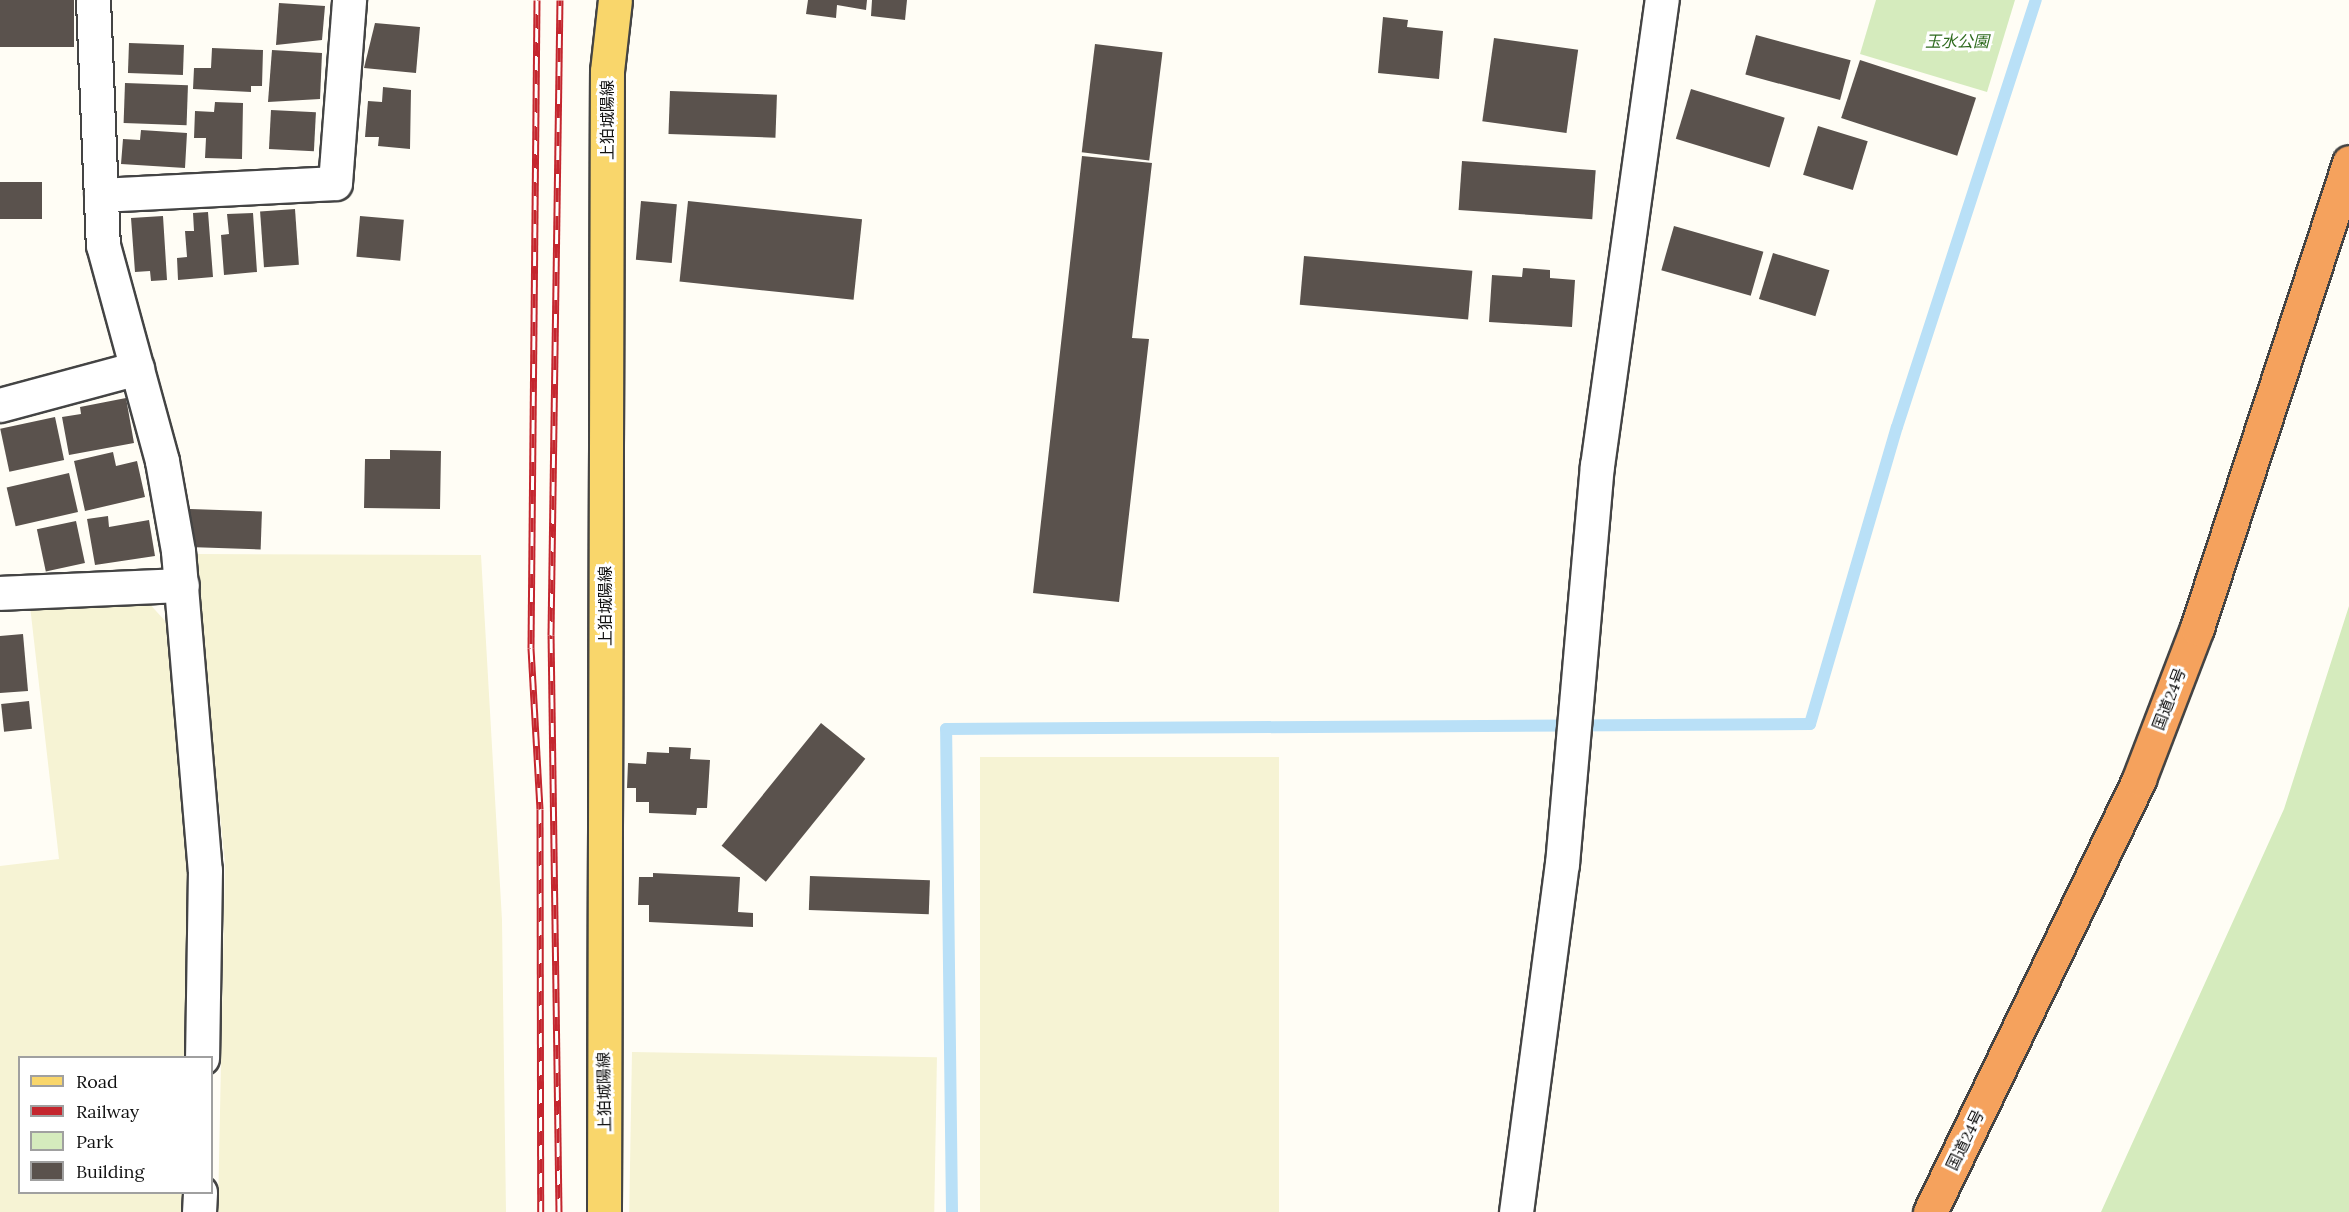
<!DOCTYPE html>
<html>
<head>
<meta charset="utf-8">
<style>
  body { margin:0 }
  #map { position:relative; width:2349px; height:1212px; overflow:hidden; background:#fffdf5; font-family:Lora,"Noto Sans JP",serif }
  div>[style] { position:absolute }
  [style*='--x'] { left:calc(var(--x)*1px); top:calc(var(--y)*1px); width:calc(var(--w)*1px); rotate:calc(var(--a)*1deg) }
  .farmland>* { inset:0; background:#f6f3d4; transform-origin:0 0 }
  .green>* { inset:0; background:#d5ebbd }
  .stream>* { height:12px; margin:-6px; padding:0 6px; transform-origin:6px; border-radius:6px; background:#b9e0f7 }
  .building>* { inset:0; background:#5a524d; transform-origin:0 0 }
  .roads { filter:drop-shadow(2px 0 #444) drop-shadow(-2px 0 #444) drop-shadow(0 2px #444) drop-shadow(0 -2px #444) }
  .minor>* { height:33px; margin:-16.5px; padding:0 16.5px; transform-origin:16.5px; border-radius:16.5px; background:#fff }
  .major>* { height:33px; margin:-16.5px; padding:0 16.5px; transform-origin:16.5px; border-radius:16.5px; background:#f9d66b }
  .highway>* { height:33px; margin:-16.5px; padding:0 16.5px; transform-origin:16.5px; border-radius:16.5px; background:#f5a25d }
  .rail>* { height:7px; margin-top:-3.5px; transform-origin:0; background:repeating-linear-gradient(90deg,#fff 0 14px,#c4262e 0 28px); box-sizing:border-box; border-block:2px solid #c4262e }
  span { translate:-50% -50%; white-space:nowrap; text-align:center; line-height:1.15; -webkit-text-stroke:6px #fff; paint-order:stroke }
  .park-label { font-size:16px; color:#2f6b1f; font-style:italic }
  .street-label { font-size:16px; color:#111 }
  .legend { position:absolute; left:18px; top:1056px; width:195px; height:138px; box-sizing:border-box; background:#fff; border:2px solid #a0a0a0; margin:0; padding:8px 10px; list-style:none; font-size:18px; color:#111 }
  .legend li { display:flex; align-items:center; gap:12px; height:30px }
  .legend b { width:30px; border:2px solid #a0a0a0 }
</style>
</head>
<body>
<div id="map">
  <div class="farmland">
    <div style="clip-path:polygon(193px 554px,481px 555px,502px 920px,506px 1212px,218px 1212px,225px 863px)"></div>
    <div style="clip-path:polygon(147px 601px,166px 622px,187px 871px,184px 1057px,20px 1058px,20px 1192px,182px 1193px,181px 1212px,0 1212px,0 866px,59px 859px,30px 606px)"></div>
    <div style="left:1279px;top:757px;width:455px;height:299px;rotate:90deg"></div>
    <div style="left:632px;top:1052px;width:305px;height:160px;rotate:1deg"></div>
  </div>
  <div class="green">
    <div style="clip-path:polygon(1876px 0,2015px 0,1987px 92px,1860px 54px)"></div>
    <div style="clip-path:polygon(2349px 606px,2349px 1212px,2101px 1212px,2284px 809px)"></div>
  </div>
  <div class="stream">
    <div style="--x:952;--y:1212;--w:483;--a:-90.7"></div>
    <div style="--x:946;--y:729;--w:864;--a:-0.33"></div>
    <div style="--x:1810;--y:724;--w:309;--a:-73.7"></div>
    <div style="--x:1897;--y:427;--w:449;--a:-72"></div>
  </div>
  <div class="building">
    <div style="left:0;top:0;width:74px;height:47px"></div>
    <div style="clip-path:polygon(808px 0,867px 0,866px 10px,837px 5px,836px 18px,806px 14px)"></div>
    <div style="clip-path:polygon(872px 0,907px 0,905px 20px,871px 16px)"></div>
    <div style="clip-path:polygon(279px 3px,325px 6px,322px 40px,276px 45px)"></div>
    <div style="clip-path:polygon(1383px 17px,1408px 20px,1407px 27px,1443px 31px,1439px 79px,1378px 73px)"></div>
    <div style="clip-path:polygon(375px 23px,420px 27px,416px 73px,364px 68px)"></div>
    <div style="left:1756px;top:35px;width:98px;height:41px;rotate:15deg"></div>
    <div style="left:1494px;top:38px;width:85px;height:84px;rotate:8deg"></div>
    <div style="left:129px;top:43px;width:55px;height:30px;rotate:2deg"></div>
    <div style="left:1095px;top:44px;width:68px;height:109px;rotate:7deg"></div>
    <div style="clip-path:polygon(212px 48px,263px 50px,262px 86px,251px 86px,251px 92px,193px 89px,194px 68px,211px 68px)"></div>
    <div style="clip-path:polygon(272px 50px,322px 53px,320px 99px,268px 102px)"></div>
    <div style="left:1860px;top:60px;width:122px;height:61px;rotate:18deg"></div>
    <div style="left:125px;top:83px;width:63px;height:40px;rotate:2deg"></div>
    <div style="clip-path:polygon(383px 87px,411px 90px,410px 149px,378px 146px,379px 137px,365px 137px,368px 101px,382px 102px)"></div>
    <div style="left:1691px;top:89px;width:98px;height:52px;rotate:17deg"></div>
    <div style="left:670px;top:91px;width:107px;height:43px;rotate:2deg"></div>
    <div style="clip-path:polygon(215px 102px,243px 103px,242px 159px,205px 158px,206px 138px,194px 138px,195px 111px,214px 112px)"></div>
    <div style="left:271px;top:110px;width:45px;height:39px;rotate:3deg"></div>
    <div style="left:1818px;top:126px;width:52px;height:51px;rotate:17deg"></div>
    <div style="clip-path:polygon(141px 130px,187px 133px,185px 168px,121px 164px,123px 139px,140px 140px)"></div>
    <div style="clip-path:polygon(1082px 156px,1152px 163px,1132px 338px,1149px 339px,1119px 602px,1033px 593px)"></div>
    <div style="left:1462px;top:161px;width:134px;height:49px;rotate:4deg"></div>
    <div style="left:42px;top:182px;width:37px;height:42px;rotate:90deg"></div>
    <div style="left:641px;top:201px;width:36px;height:59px;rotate:5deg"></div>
    <div style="left:688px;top:201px;width:175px;height:81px;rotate:6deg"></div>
    <div style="left:295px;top:209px;width:56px;height:35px;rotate:86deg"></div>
    <div style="clip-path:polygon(208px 212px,213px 277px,178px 280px,177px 258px,187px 257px,185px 231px,194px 231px,193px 213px)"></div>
    <div style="clip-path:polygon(253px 213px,257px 272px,224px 275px,221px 235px,229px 234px,227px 214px)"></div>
    <div style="clip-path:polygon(163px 216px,167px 280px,151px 281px,150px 271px,135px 272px,131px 218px)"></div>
    <div style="left:360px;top:216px;width:44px;height:41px;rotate:5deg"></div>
    <div style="left:1674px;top:226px;width:93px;height:46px;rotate:16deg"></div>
    <div style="left:1773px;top:253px;width:59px;height:48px;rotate:17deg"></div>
    <div style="left:1304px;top:256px;width:169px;height:49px;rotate:5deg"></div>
    <div style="clip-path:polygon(1523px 268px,1550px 270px,1550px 278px,1575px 280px,1572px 327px,1489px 322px,1492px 275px,1522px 277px)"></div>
    <div style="clip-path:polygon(126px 398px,134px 443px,69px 455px,62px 417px,81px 414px,80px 407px)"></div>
    <div style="left:55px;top:417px;width:44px;height:56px;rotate:78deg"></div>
    <div style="clip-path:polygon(390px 450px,441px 451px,440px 509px,364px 508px,365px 459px,390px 459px)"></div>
    <div style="clip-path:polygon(113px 452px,116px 466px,137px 461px,145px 497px,85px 511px,74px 461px)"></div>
    <div style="left:69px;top:473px;width:40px;height:64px;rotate:77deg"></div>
    <div style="left:190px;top:509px;width:72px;height:38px;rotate:2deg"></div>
    <div style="clip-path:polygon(108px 516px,109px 527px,149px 520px,155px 556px,95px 565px,87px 519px)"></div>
    <div style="left:76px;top:521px;width:43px;height:40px;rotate:78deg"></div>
    <div style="clip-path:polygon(23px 634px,28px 691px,0 693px,0 636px)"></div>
    <div style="left:29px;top:701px;width:28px;height:28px;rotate:84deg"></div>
    <div style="left:821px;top:723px;width:57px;height:158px;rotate:39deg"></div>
    <div style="clip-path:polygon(669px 747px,691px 748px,690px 759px,710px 760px,707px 808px,697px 808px,696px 815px,649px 813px,649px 802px,636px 802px,636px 788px,627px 788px,628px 763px,646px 764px,647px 752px,669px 753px)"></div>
    <div style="clip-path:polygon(653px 873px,740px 877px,738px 912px,753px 913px,753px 927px,649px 922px,649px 905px,638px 905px,639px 877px,653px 877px)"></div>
    <div style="left:810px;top:876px;width:120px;height:34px;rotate:2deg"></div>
  </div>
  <div class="roads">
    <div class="minor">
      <div style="--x:93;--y:0;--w:245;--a:87.7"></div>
      <div style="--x:103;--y:245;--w:224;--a:74.7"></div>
      <div style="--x:162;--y:461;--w:91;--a:79.9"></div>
      <div style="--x:178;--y:551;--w:320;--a:85.2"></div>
      <div style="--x:205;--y:870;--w:188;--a:90.9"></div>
      <div style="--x:101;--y:195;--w:234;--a:-2.9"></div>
      <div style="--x:335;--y:183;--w:184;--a:-85.6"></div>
      <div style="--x:0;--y:405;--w:142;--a:-15.1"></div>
      <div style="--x:0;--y:593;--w:182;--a:-2.5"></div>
      <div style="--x:199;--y:1212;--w:20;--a:-87"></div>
      <div style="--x:1516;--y:1212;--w:351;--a:-82.5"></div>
      <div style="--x:1562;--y:864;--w:400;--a:-85"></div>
      <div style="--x:1597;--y:466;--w:471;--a:-82.1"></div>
    </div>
    <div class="major">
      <div style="--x:604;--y:1212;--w:1141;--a:-89.85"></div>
      <div style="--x:607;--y:71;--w:71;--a:-83.6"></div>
    </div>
    <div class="highway">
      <div style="--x:1930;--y:1212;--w:481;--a:-64.2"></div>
      <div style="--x:2139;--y:779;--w:162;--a:-69"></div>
      <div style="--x:2197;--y:628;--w:490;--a:-71.9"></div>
    </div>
  </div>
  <div class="rail">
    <div style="--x:537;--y:0;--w:648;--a:90.53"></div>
    <div style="--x:531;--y:648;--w:161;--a:86.8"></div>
    <div style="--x:540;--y:809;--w:403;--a:89.9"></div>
    <div style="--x:559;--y:1212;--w:577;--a:-90.79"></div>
    <div style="--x:551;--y:635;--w:635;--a:-89.19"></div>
  </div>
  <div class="park-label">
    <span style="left:1957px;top:41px">玉水公園</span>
  </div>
  <div class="street-label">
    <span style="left:607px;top:120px;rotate:-90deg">上狛城陽線</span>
    <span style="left:605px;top:606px;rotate:-90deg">上狛城陽線</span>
    <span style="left:2169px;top:699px;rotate:-69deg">国道24号</span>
    <span style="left:604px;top:1092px;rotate:-91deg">上狛城陽線</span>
    <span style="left:1965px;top:1140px;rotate:-64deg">国道24号</span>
  </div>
  <ul class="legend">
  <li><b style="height:8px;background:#f9d66b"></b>Road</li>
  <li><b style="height:8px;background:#c4262e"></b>Railway</li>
  <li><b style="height:16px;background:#d5ebbd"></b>Park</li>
  <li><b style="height:16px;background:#5a524d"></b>Building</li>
  </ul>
</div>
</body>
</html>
